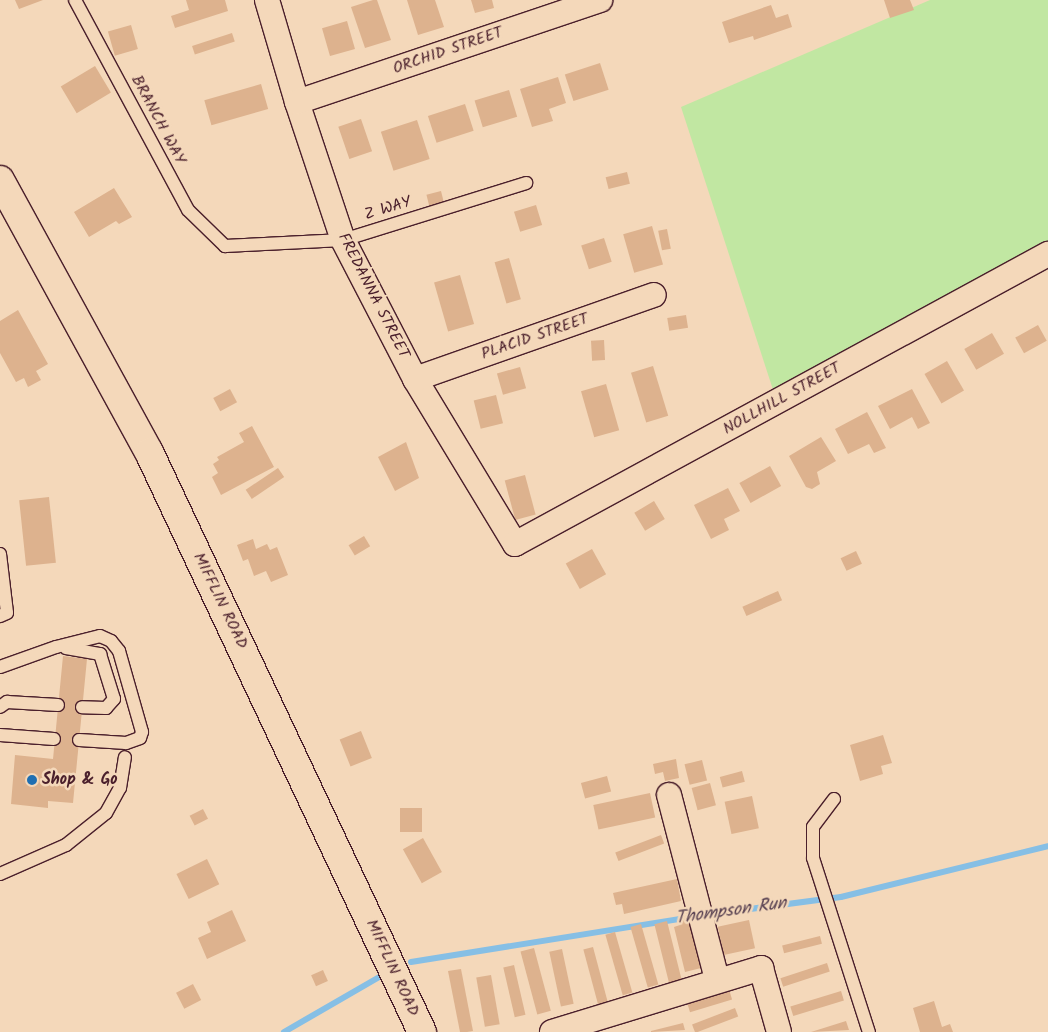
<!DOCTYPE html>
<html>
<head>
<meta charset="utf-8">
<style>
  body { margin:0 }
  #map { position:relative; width:1048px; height:1032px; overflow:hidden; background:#f4d8ba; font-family:Kalam,sans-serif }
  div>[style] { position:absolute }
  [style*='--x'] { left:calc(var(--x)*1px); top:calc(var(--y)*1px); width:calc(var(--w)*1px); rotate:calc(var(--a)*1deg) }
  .green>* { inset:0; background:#c1e7a2 }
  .stream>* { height:6px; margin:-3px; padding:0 3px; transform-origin:3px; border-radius:3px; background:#86bfe5 }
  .building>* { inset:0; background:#ddb28e; transform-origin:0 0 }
  .roads { filter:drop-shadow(1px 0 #4a1f2b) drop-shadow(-1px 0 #4a1f2b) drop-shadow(0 1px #4a1f2b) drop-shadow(0 -1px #4a1f2b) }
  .lane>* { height:12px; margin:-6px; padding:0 6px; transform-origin:6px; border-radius:6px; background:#f4d8ba }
  .street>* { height:24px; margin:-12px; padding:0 12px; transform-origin:12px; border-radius:12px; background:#f4d8ba }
  .secondary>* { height:28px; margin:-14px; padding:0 14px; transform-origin:14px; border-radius:14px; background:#f4d8ba }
  .dots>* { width:14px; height:14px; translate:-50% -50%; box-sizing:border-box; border:2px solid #f4d8ba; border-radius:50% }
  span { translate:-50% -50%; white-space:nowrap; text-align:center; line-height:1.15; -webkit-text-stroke:5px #f4d8ba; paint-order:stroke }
  .street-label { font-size:16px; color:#4a1f2b }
  .poi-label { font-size:16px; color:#4a1f2b; font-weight:700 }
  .left { translate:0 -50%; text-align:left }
  .water-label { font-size:18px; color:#563f50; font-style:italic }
</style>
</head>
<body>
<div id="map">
  <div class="green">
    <div style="clip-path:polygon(930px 0,1048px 0,1048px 247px,777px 402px,681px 107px)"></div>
  </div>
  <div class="stream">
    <div style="--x:704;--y:915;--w:138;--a:-7.5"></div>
    <div style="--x:841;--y:897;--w:213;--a:-13.8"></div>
    <div style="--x:411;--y:962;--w:279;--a:-9.1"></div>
    <div style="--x:284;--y:1032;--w:112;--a:-30"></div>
  </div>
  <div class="building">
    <div style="clip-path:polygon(15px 0,43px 0,19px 9px)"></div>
    <div style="clip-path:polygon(186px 0,225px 0,228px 11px,175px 28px,171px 16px,189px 10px)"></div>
    <div style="clip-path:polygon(373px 0,377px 0,391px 40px,365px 48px,351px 7px)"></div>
    <div style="clip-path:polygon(407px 0,435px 0,444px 27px,418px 35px)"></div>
    <div style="clip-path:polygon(471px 0,492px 0,494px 8px,475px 13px)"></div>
    <div style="clip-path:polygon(884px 0,910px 0,914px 10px,890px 18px)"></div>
    <div style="clip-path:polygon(771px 5px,776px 18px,788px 14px,792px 27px,754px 40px,753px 36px,729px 43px,722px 22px)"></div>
    <div style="left:347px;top:21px;width:29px;height:26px;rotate:74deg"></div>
    <div style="left:131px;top:25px;width:25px;height:24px;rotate:74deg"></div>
    <div style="left:232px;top:33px;width:9px;height:42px;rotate:72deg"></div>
    <div style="left:600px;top:63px;width:28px;height:37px;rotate:72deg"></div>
    <div style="left:95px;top:66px;width:31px;height:40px;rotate:59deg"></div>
    <div style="clip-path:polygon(558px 77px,566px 103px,549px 109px,553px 121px,532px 127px,520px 89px)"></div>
    <div style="left:261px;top:84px;width:26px;height:59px;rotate:74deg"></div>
    <div style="left:509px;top:90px;width:28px;height:36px;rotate:73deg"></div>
    <div style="left:465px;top:104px;width:28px;height:39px;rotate:72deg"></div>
    <div style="left:361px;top:119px;width:34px;height:24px;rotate:71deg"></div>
    <div style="left:417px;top:120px;width:41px;height:38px;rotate:72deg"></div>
    <div style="left:627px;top:172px;width:12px;height:22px;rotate:76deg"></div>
    <div style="clip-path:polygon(114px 188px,132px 217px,119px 224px,116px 221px,89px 237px,74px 212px)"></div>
    <div style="left:441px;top:191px;width:12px;height:15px;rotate:76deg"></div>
    <div style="left:536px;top:205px;width:21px;height:23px;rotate:73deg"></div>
    <div style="left:652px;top:226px;width:40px;height:30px;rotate:74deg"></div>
    <div style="left:667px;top:229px;width:20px;height:9px;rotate:79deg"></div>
    <div style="left:604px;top:238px;width:25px;height:24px;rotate:72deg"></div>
    <div style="left:509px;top:258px;width:43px;height:15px;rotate:74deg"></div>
    <div style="left:460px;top:275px;width:51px;height:27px;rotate:74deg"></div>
    <div style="clip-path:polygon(18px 310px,48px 364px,36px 371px,41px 380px,28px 387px,24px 378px,16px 382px,0 353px,0 321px)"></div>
    <div style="left:686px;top:315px;width:13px;height:19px;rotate:81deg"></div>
    <div style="left:1038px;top:325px;width:18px;height:26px;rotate:61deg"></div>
    <div style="left:992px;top:333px;width:24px;height:32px;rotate:60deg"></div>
    <div style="left:604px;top:340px;width:20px;height:13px;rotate:87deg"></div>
    <div style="left:947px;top:361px;width:34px;height:26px;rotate:60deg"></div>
    <div style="left:653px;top:366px;width:52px;height:23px;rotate:73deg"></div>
    <div style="left:520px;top:367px;width:22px;height:24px;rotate:74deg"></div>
    <div style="left:606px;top:384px;width:48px;height:26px;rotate:74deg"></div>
    <div style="left:230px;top:389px;width:15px;height:19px;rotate:62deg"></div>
    <div style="clip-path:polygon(912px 389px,930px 423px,918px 429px,912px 417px,890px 429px,878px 406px)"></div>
    <div style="left:496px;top:395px;width:29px;height:23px;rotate:76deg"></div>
    <div style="clip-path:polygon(867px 412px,886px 448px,874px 453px,869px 444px,848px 454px,835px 429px)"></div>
    <div style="clip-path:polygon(252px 426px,274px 467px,221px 495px,212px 477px,218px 473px,213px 464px,219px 460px,217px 457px,244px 442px,239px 433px)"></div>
    <div style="clip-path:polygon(821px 437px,836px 461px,817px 472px,820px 484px,812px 489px,806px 487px,789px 456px)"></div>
    <div style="clip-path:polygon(406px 442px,419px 478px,395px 491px,378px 457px)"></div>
    <div style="left:770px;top:466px;width:23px;height:35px;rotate:61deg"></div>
    <div style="left:278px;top:468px;width:11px;height:39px;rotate:56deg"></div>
    <div style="left:525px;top:475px;width:41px;height:21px;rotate:75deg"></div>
    <div style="clip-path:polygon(728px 488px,740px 511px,724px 519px,729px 530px,711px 539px,694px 505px)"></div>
    <div style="left:49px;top:497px;width:66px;height:30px;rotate:84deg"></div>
    <div style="left:654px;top:501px;width:21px;height:23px;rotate:59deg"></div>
    <div style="left:364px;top:536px;width:12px;height:18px;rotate:59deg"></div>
    <div style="clip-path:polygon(253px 539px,256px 549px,267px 544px,270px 550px,277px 547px,288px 575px,271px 582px,266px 571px,254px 576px,248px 559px,243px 561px,237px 545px)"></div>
    <div style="left:592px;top:549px;width:29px;height:30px;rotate:61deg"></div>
    <div style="left:856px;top:551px;width:14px;height:17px;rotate:65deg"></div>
    <div style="left:778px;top:591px;width:10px;height:39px;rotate:66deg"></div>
    <div style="clip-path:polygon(63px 656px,87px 659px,73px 803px,48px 801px,48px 808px,11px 804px,15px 755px,53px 759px)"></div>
    <div style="left:361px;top:731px;width:29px;height:23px;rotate:68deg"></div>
    <div style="clip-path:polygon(883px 735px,892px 763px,881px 766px,883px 774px,860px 781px,850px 745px)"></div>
    <div style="clip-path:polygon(676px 759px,679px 778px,665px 781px,663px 772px,655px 774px,653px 764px)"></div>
    <div style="left:702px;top:760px;width:21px;height:18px;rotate:76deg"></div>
    <div style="left:742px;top:771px;width:11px;height:23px;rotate:75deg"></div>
    <div style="left:607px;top:776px;width:16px;height:27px;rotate:75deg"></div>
    <div style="left:710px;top:783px;width:23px;height:19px;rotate:75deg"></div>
    <div style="left:650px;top:793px;width:25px;height:58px;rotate:78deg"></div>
    <div style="left:752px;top:796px;width:33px;height:28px;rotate:78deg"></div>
    <div style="left:400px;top:808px;width:22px;height:24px"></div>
    <div style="left:203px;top:809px;width:11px;height:15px;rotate:63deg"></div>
    <div style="left:661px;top:835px;width:9px;height:49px;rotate:69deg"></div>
    <div style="left:423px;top:838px;width:39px;height:23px;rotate:61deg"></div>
    <div style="left:207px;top:859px;width:28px;height:34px;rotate:64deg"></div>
    <div style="clip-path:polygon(677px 879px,681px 901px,624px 914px,622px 904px,616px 905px,613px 893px)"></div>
    <div style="clip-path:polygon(232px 910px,246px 941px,207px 959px,198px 938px,211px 932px,207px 922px)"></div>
    <div style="clip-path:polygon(688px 915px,701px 968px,685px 972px,674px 927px,680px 925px,678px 917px)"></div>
    <div style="left:749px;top:920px;width:29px;height:32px;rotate:78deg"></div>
    <div style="left:667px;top:921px;width:61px;height:13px;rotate:76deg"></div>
    <div style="left:641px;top:924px;width:63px;height:11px;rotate:74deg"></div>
    <div style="left:615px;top:932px;width:63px;height:10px;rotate:74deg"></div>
    <div style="left:820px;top:936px;width:8px;height:39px;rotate:76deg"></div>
    <div style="left:593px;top:947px;width:58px;height:10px;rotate:75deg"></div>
    <div style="left:534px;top:948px;width:65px;height:14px;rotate:75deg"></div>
    <div style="left:562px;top:949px;width:56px;height:13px;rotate:78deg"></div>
    <div style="left:827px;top:963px;width:9px;height:49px;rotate:72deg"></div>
    <div style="left:514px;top:965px;width:51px;height:11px;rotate:77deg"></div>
    <div style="clip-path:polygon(461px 969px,473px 1031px,467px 1032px,460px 1032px,448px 971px)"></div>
    <div style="left:323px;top:970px;width:12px;height:13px;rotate:66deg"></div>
    <div style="left:491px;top:975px;width:50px;height:15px;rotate:80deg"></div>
    <div style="left:193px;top:984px;width:18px;height:19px;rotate:63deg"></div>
    <div style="left:728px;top:986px;width:14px;height:44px;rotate:73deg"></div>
    <div style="left:841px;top:991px;width:10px;height:53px;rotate:73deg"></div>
    <div style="clip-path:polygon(934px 1001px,942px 1027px,950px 1024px,953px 1032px,920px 1032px,913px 1008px)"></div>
    <div style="left:735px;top:1008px;width:9px;height:46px;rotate:69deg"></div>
    <div style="clip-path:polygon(846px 1021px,849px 1030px,811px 1032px)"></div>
    <div style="clip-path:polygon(683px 1023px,685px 1030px,651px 1032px,651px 1031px)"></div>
  </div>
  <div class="roads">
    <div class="lane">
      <div style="--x:75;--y:0;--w:238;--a:61.7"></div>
      <div style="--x:188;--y:210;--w:52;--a:44.2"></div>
      <div style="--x:225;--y:246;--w:118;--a:-2.9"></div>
      <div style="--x:343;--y:240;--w:192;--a:-17.3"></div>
      <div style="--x:0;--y:554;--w:59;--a:83.2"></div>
      <div style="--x:7;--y:613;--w:8;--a:157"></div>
      <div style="--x:66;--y:648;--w:35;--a:10"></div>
      <div style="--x:100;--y:654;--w:47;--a:72.7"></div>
      <div style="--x:114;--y:699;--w:12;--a:132"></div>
      <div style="--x:106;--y:708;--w:24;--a:-178"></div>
      <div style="--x:0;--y:667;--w:59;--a:-19.7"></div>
      <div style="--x:56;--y:647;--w:45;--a:-14"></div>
      <div style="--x:100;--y:636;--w:12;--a:24"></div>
      <div style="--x:111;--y:641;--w:13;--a:51"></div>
      <div style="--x:119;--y:651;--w:84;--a:74.1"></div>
      <div style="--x:142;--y:732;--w:6;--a:108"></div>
      <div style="--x:140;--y:738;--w:15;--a:160"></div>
      <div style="--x:126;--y:743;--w:47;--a:-176.3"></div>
      <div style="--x:0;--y:707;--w:9;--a:-36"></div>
      <div style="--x:7;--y:702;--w:51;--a:3.4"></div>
      <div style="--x:0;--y:735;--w:54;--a:4.2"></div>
      <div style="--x:834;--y:799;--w:35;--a:127"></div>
      <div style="--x:813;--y:827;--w:31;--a:90"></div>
      <div style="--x:813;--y:858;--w:183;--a:72.2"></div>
      <div style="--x:0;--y:874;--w:72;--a:-23.7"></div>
      <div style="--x:66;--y:845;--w:51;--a:-38.7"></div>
      <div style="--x:106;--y:813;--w:29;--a:-61"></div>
      <div style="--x:120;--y:788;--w:31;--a:-81"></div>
    </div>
    <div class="street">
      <div style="--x:267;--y:0;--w:106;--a:73.6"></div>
      <div style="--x:297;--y:102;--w:145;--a:71.6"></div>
      <div style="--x:343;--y:240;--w:157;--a:62.6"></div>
      <div style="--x:415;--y:379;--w:193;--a:58.8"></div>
      <div style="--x:515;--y:544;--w:607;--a:-28.55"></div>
      <div style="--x:297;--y:102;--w:320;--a:-18.6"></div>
      <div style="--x:415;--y:379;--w:253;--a:-19.4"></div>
      <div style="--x:669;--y:795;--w:190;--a:75.4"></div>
      <div style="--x:552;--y:1032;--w:219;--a:-17"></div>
      <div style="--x:761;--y:968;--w:66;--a:74.3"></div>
    </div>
    <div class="secondary">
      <div style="--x:0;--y:180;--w:310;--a:61.3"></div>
      <div style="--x:149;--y:452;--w:641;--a:64.79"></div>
    </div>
  </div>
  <div class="dots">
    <div style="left:32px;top:780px;background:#1f6fb2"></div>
  </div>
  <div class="street-label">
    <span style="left:448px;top:51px;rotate:-19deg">ORCHID STREET</span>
    <span style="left:158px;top:120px;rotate:62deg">BRANCH WAY</span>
    <span style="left:388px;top:209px;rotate:-17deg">Z WAY</span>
    <span style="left:373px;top:296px;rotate:63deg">FREDANNA STREET</span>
    <span style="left:535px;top:337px;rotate:-19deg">PLACID STREET</span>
    <span style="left:782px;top:399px;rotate:-29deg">NOLLHILL STREET</span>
    <span style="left:220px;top:601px;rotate:64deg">MIFFLIN ROAD</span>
    <span style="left:392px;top:968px;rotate:65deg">MIFFLIN ROAD</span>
  </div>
  <div class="poi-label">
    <span class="left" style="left:42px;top:780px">Shop &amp; Go</span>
  </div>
  <div class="water-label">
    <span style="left:731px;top:912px;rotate:-8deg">Thompson Run</span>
  </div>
</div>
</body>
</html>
